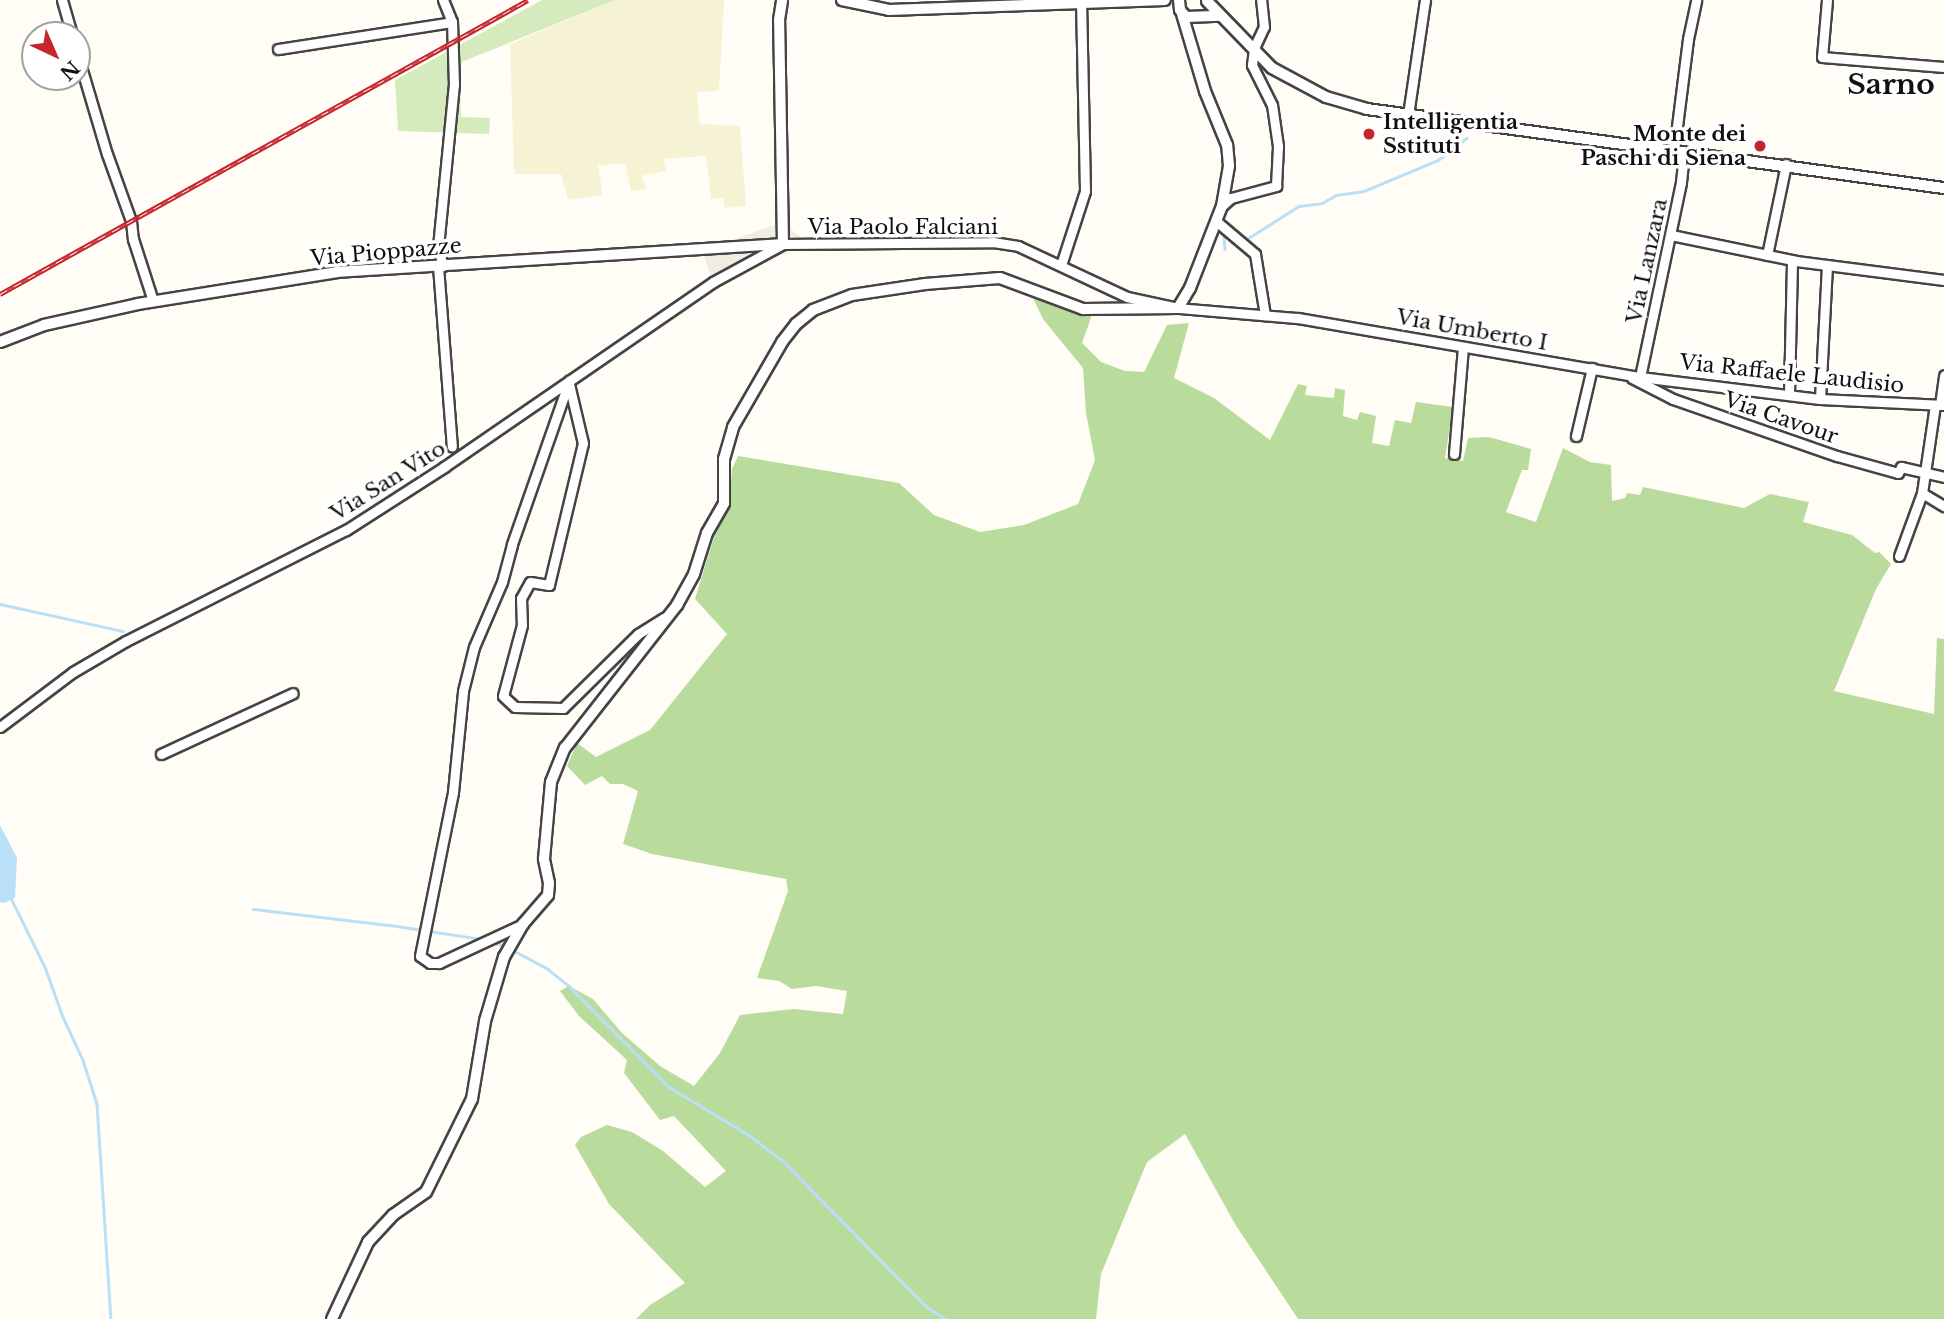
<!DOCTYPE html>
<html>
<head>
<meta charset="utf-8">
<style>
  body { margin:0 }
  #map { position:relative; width:1944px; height:1319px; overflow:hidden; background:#fffdf5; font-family:"Libre Baskerville",serif }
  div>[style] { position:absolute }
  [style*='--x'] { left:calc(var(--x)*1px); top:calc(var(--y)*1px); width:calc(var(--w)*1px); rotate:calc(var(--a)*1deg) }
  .farmland>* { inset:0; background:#f6f3d4 }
  .green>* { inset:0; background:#d5ebbd }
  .forest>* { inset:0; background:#b9dc9c }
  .plaza>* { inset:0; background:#f1ede2 }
  .water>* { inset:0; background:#b9e0f7 }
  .stream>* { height:2.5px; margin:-1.25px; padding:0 1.25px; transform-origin:1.25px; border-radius:1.25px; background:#b9e0f7 }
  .roads { filter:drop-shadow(2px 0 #444) drop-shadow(-2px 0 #444) drop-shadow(0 2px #444) drop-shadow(0 -2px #444) }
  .minor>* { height:9px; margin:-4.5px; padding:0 4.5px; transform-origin:4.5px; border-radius:4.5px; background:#fff }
  .tertiary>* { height:10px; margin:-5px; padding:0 5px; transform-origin:5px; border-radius:5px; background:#fff }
  .rail>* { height:5px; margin-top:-2.5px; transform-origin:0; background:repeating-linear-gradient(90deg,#fff 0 8px,#c4262e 0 16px); box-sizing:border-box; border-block:2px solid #c4262e }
  .dots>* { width:19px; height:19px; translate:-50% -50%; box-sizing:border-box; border:4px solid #fff; border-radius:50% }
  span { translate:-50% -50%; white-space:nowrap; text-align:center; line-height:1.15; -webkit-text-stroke:7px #fff; paint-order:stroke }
  .poi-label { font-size:21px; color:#111; font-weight:700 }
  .left { translate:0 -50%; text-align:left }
  .right { translate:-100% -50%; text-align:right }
  .street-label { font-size:21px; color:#111 }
  .district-label { font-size:28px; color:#111; font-weight:700 }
  .north { position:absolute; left:21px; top:21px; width:70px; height:70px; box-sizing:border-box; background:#fff; border:2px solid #a0a0a0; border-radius:50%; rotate:136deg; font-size:19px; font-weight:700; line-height:28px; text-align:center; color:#111 }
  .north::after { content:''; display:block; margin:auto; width:24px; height:32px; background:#c4262e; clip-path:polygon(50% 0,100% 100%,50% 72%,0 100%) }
</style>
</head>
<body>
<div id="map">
  <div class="farmland">
    <div style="clip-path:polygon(615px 0,724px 0,719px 91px,697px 92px,700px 124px,740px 126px,746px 206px,725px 208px,723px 198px,711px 199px,706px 156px,663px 159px,666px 171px,642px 176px,646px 189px,631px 191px,625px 163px,598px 166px,603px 195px,568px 200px,561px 174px,514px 174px,510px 44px)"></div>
  </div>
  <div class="green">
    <div style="clip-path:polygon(542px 0,615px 0,459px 63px,461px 117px,490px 118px,489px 134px,398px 131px,395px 80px)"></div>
  </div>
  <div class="forest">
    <div style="clip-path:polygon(1033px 298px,1092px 315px,1082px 343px,1101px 362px,1125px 371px,1144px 372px,1167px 325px,1189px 323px,1174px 378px,1214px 398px,1270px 440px,1298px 384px,1307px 386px,1305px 395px,1334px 398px,1335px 388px,1345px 390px,1343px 416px,1357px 420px,1360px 412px,1376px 416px,1372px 443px,1389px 446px,1395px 420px,1411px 423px,1416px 402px,1453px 407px,1445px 458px,1463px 461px,1468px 438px,1489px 437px,1531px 449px,1528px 470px,1522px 470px,1506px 512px,1536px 522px,1563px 448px,1590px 462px,1611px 465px,1612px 501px,1625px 498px,1627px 493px,1640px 495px,1643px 487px,1744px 508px,1770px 494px,1809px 502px,1803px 522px,1852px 535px,1875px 553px,1879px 552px,1891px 564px,1876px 589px,1834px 691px,1934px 714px,1937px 638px,1944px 639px,1944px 1319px,1298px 1319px,1235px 1224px,1185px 1134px,1147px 1162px,1101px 1274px,1096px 1319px,636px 1319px,650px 1305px,685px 1283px,609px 1204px,575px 1145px,581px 1137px,607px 1125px,632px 1132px,663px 1151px,705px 1187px,726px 1171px,674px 1116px,660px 1120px,624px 1073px,627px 1060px,579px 1016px,560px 991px,569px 986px,593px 999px,622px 1033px,660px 1066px,694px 1086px,720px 1053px,740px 1015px,794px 1009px,843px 1014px,847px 991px,816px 986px,792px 989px,779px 981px,757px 978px,788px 891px,786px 879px,652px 854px,623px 844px,638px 791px,623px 784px,610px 784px,602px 776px,585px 785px,567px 766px,577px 743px,596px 757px,650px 730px,727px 634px,695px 599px,714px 537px,729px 507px,732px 469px,738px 456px,899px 483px,934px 515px,980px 532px,1024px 525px,1078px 504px,1095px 460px,1086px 413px,1083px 368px,1043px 319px)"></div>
  </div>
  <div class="plaza">
    <div style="clip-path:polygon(782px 222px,809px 244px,713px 282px,702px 251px)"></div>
  </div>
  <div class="water">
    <div style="clip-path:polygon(0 825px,17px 858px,15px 898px,4px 903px,0 902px)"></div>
  </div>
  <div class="stream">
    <div style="--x:1224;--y:237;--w:12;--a:85"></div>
    <div style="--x:1245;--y:240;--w:64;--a:-32.2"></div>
    <div style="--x:1299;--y:206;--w:23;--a:-7"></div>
    <div style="--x:1322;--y:203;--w:16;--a:-30"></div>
    <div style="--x:1336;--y:195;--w:28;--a:-8"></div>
    <div style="--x:1364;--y:191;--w:80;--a:-22.7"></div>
    <div style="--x:1438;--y:160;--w:36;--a:-38"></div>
    <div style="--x:0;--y:604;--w:126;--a:12.4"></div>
    <div style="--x:10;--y:896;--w:79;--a:63.8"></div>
    <div style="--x:45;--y:967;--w:53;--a:70.2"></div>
    <div style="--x:63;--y:1017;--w:47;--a:65.1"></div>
    <div style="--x:83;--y:1060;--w:46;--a:72.3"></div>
    <div style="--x:97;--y:1104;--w:215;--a:86.3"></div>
    <div style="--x:253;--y:909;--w:138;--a:6.7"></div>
    <div style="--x:390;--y:925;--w:93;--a:8.7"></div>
    <div style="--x:492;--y:942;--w:15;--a:16"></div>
    <div style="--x:511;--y:949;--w:42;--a:28.4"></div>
    <div style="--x:548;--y:969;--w:26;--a:39"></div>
    <div style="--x:568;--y:985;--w:144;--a:45.3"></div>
    <div style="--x:669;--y:1087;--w:93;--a:31"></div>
    <div style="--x:749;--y:1135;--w:44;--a:37.6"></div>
    <div style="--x:784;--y:1162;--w:161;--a:45.5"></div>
    <div style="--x:897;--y:1277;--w:41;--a:45"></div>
    <div style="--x:926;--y:1306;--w:23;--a:34"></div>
  </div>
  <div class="roads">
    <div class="minor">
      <div style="--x:62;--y:0;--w:36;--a:74"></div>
      <div style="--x:1827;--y:0;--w:57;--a:95"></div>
      <div style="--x:1822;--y:57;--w:122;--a:4.7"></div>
      <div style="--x:278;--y:49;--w:176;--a:-8.8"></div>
      <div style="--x:77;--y:53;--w:105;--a:73.5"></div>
      <div style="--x:107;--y:154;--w:71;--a:70.3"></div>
      <div style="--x:131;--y:221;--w:18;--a:84"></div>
      <div style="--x:133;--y:239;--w:65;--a:72.1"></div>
      <div style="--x:1408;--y:115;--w:116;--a:-81.6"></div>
      <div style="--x:1674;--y:150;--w:112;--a:-82.8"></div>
      <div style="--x:1688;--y:39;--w:40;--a:-78"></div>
      <div style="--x:1222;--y:206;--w:12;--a:-42"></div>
      <div style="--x:1231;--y:198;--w:47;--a:-14.9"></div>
      <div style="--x:1276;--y:186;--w:40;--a:-87.1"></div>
      <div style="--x:1278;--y:146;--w:41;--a:-98.3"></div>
      <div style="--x:1272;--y:105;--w:45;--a:-116.6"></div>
      <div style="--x:1252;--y:65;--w:17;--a:-83"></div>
      <div style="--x:1254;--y:48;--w:23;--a:-65"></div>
      <div style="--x:1264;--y:27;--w:27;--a:-96"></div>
      <div style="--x:1216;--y:221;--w:51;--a:40.2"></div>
      <div style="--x:1255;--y:254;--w:62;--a:80.7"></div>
      <div style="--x:1671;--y:235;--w:128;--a:11.7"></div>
      <div style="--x:1796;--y:261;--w:149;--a:7.3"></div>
      <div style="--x:1767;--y:255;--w:93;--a:-78.2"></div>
      <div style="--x:1061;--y:265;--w:78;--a:-72"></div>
      <div style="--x:1085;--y:191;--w:191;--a:-91.2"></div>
      <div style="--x:438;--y:266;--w:181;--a:85.6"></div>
      <div style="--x:443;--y:266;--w:20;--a:-105"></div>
      <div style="--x:438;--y:247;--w:163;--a:-84.4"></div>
      <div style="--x:454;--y:85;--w:63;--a:-91.8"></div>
      <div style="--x:452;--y:22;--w:24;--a:-112"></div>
      <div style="--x:1640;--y:377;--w:199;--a:-78.1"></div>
      <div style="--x:1681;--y:182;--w:31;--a:-84"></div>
      <div style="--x:1632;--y:378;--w:46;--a:27.1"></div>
      <div style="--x:1673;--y:399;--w:174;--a:19.2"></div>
      <div style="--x:1837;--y:456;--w:63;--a:15.6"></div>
      <div style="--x:1898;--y:473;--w:7;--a:-63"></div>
      <div style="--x:1901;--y:467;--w:44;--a:13.1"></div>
      <div style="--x:569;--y:384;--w:61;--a:76.7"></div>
      <div style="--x:583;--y:443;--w:146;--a:103.5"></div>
      <div style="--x:549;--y:585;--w:19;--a:-171"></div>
      <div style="--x:530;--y:582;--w:18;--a:119"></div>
      <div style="--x:521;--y:598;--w:27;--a:88"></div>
      <div style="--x:522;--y:625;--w:73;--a:105"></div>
      <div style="--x:503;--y:696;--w:16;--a:43"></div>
      <div style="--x:515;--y:707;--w:48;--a:1.2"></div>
      <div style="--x:563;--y:708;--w:105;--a:-44.6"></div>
      <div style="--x:638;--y:634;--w:31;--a:-32"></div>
      <div style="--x:1789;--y:394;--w:134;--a:-88.7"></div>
      <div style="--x:1820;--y:399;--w:134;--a:-87"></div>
      <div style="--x:1940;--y:405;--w:30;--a:-82"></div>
      <div style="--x:1576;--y:436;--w:70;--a:-76.8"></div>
      <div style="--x:1454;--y:454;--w:107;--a:-85.2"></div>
      <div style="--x:1922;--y:493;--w:26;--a:31"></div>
      <div style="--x:1899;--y:556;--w:67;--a:-69.9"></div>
      <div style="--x:1922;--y:493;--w:89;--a:-81.6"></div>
      <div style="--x:0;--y:727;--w:91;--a:-37"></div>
      <div style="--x:73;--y:672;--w:61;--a:-30.3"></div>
      <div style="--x:126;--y:641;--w:246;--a:-26.8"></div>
      <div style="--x:346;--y:530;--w:117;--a:-32.7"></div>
      <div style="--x:444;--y:467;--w:326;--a:-34.5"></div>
      <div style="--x:713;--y:282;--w:80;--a:-28.5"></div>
      <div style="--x:783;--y:244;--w:210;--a:-0.5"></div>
      <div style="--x:993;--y:242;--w:25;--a:9"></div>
      <div style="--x:1018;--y:246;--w:120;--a:25.1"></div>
      <div style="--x:1127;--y:297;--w:52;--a:12.2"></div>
      <div style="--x:1178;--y:308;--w:120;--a:4.8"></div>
      <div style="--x:1298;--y:318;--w:347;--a:9.8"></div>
      <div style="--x:1640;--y:377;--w:181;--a:7"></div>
      <div style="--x:1820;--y:399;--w:124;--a:2.8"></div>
      <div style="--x:161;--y:754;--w:145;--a:-24.8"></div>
      <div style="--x:523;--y:924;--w:93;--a:155.1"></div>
      <div style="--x:439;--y:963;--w:9;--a:180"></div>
      <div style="--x:430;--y:963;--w:12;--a:-145"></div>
      <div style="--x:420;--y:956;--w:167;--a:-78.6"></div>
      <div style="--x:453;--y:792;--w:101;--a:-84.3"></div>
      <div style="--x:463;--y:691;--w:45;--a:-76"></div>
      <div style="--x:474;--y:647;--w:71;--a:-66.7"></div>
      <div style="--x:502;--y:582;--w:39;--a:-75"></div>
      <div style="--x:512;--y:544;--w:173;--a:-70.7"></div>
    </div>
    <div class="tertiary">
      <div style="--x:842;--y:0;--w:48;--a:12"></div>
      <div style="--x:889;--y:10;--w:276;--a:-2.1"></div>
      <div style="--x:1179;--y:0;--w:10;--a:84"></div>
      <div style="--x:1180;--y:10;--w:9;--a:49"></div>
      <div style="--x:1186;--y:17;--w:34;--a:-2"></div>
      <div style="--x:1207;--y:1;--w:93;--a:45.9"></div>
      <div style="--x:1272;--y:68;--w:61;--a:28.2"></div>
      <div style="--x:1326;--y:97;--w:43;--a:16.3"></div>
      <div style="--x:1367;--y:109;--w:582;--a:7.8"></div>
      <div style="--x:0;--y:342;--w:47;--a:-21.1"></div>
      <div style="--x:44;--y:325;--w:96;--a:-12.6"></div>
      <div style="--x:138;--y:304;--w:202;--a:-9.1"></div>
      <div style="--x:337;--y:272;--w:447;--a:-3.6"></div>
      <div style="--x:783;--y:244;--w:224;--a:-91"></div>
      <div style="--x:779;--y:20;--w:20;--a:-81"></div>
      <div style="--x:332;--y:1319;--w:85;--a:-64.9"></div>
      <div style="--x:368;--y:1242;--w:37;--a:-47"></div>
      <div style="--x:393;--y:1215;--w:40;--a:-34.9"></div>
      <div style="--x:426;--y:1192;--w:104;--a:-63.7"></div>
      <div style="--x:472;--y:1099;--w:79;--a:-80.5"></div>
      <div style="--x:485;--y:1021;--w:67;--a:-73.5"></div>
      <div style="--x:504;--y:957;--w:38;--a:-60"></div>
      <div style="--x:523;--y:924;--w:38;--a:-49"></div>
      <div style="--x:548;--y:895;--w:12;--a:-85"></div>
      <div style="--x:549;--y:883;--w:25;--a:-102"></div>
      <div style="--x:544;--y:859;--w:77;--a:-84.8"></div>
      <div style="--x:551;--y:782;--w:37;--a:-68"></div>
      <div style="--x:565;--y:748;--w:182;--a:-51.9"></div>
      <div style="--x:677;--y:605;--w:35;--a:-61"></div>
      <div style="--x:694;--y:574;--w:43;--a:-72.4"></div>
      <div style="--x:707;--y:533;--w:34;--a:-60"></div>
      <div style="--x:724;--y:503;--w:44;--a:-90"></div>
      <div style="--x:724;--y:459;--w:33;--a:-74"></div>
      <div style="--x:733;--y:427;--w:98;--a:-60"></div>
      <div style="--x:782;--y:342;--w:23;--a:-52"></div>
      <div style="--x:796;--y:324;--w:22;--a:-39"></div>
      <div style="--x:813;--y:310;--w:42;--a:-21"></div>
      <div style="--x:852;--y:295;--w:74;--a:-8.6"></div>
      <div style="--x:925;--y:284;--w:75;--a:-4.6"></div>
      <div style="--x:1000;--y:278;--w:89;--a:20.5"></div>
      <div style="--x:1083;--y:309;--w:95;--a:-0.6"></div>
      <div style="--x:1178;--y:308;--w:23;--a:-59"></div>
      <div style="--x:1190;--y:288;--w:88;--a:-68.7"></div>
      <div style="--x:1222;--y:206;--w:41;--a:-80.1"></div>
      <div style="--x:1229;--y:166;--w:21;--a:-95"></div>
      <div style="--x:1227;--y:145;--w:58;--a:-112.2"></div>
      <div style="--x:1205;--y:91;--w:80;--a:-106.6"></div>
    </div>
  </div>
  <div class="rail">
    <div style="--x:0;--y:294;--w:604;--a:-29.11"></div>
  </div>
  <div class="dots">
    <div style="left:1369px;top:134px;background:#c4262e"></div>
    <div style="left:1760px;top:146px;background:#c4262e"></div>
  </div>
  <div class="poi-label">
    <span class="left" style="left:1383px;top:134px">Intelligentia<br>Sstituti</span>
    <span class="right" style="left:1746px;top:146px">Monte dei<br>Paschi di Siena</span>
  </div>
  <div class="street-label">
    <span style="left:903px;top:227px">Via Paolo Falciani</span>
    <span style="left:386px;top:252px;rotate:-5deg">Via Pioppazze</span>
    <span style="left:1647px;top:261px;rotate:-78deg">Via Lanzara</span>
    <span style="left:1472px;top:330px;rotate:10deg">Via Umberto I</span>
    <span style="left:1792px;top:374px;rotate:6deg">Via Raffaele Laudisio</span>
    <span style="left:1781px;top:418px;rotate:19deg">Via Cavour</span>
    <span style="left:388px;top:481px;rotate:-32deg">Via San Vito</span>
  </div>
  <div class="district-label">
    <span style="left:1891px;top:85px">Sarno</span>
  </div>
  <div class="north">N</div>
</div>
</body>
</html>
